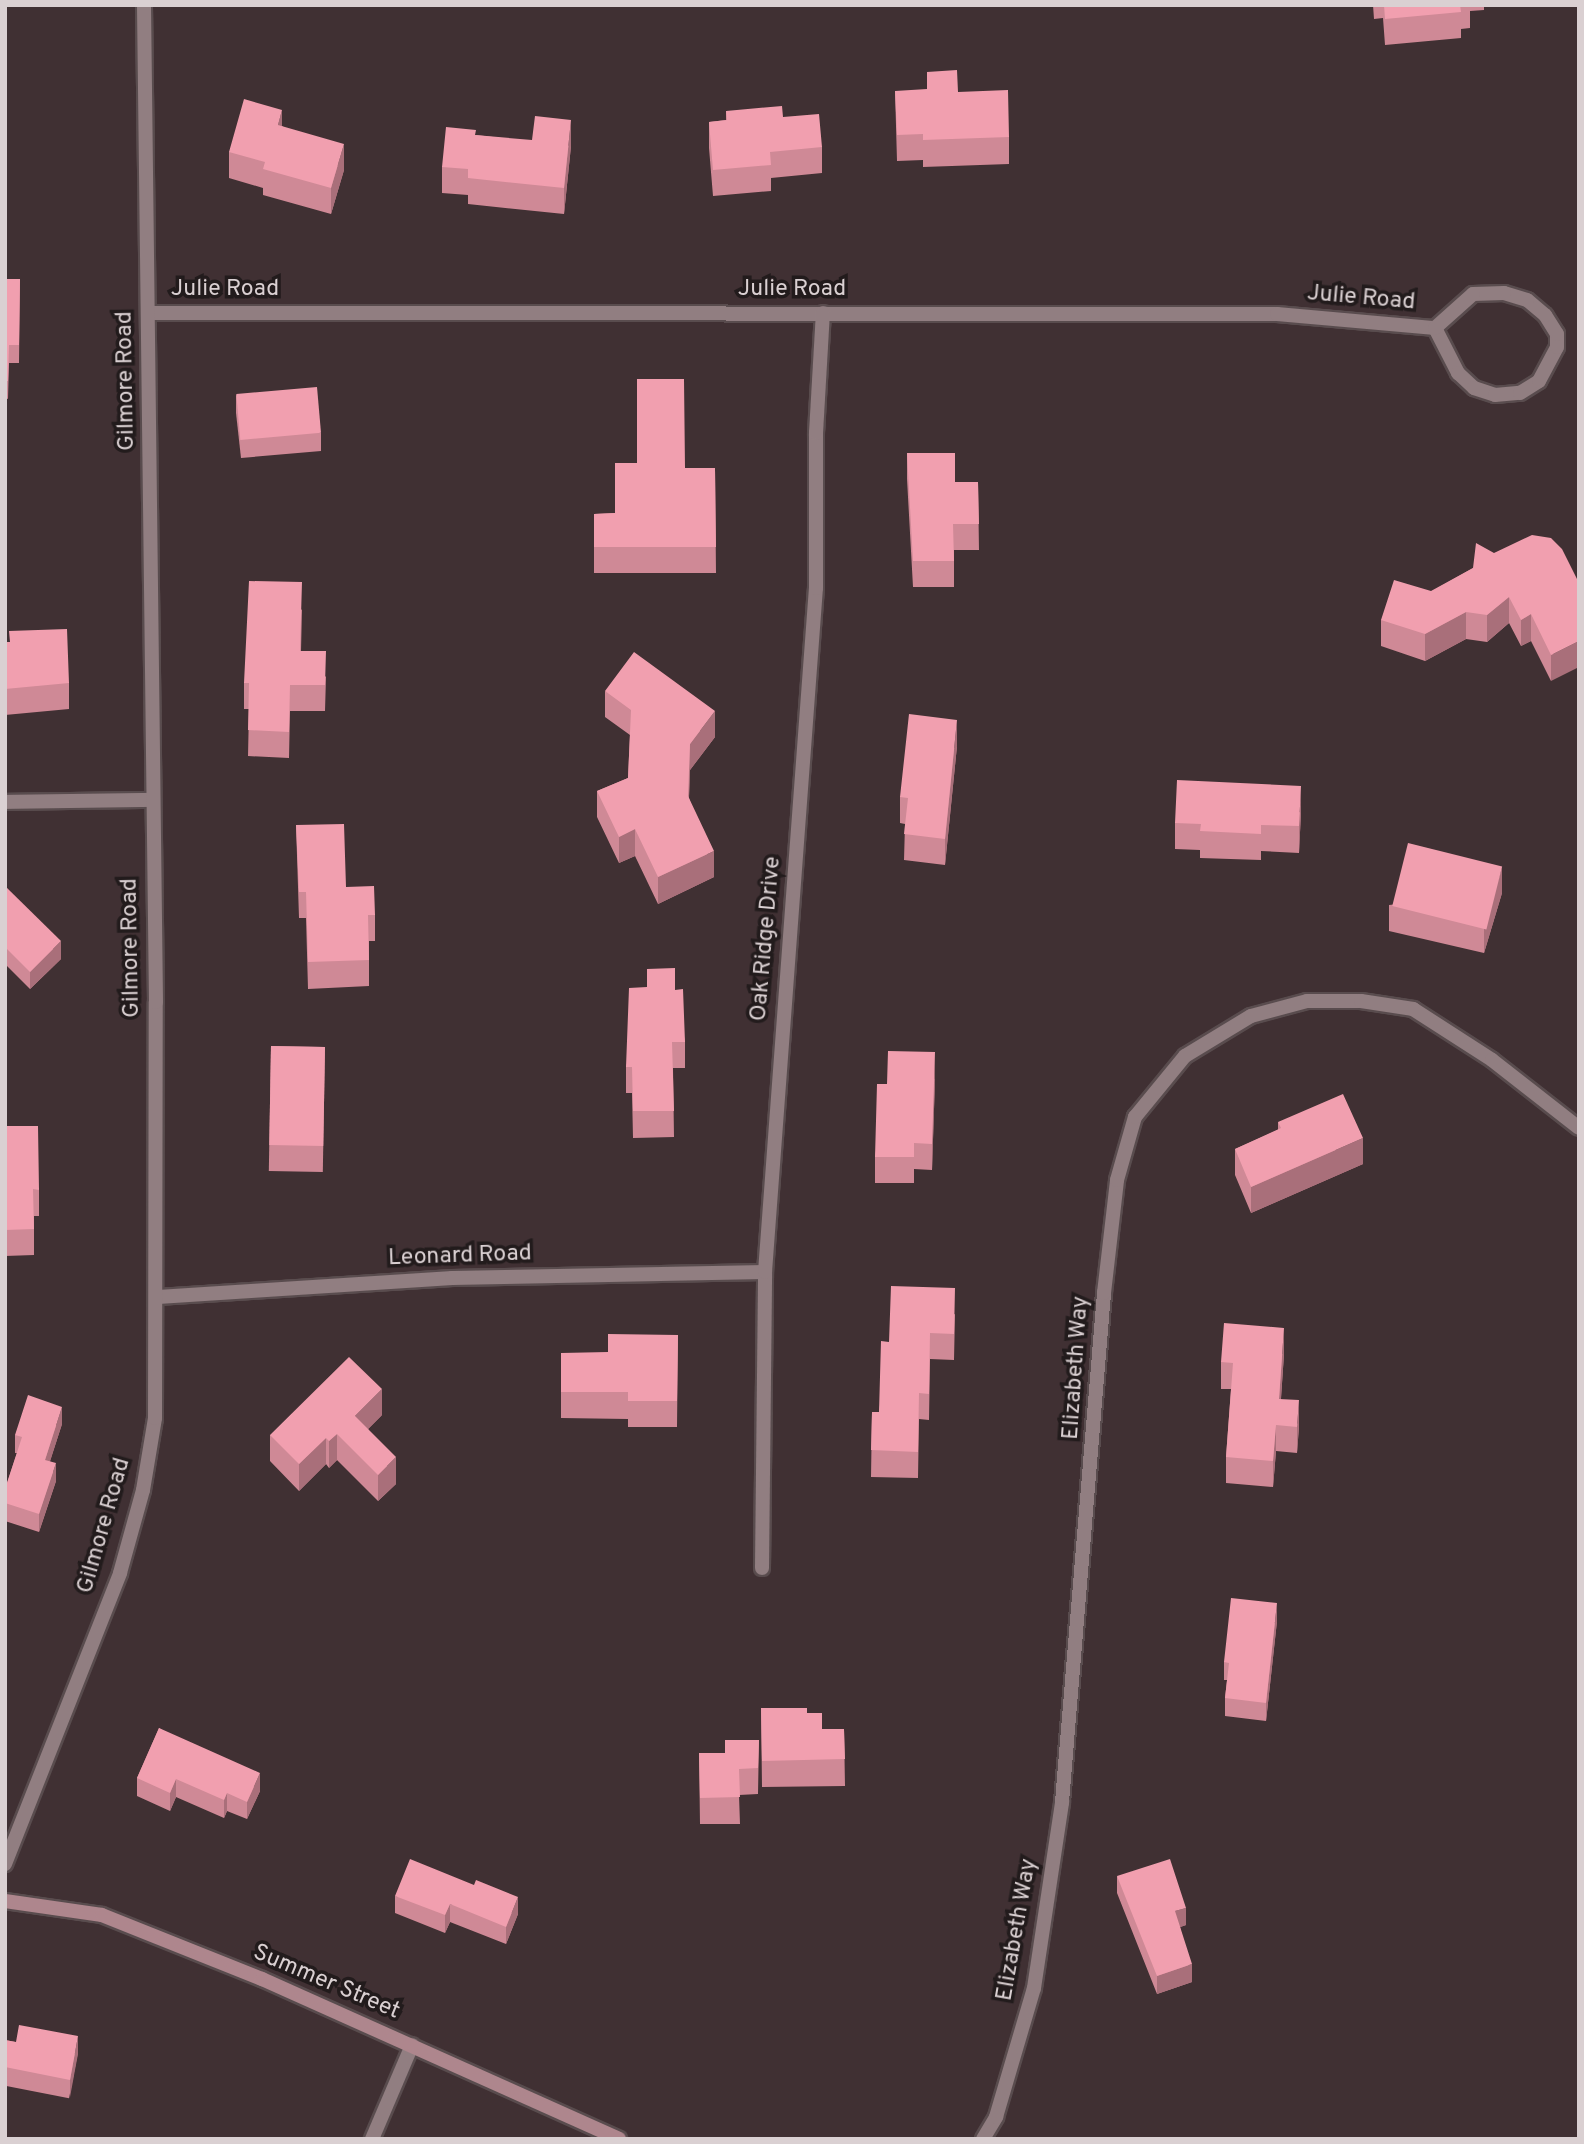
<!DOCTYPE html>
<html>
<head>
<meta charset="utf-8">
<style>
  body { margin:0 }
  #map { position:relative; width:1584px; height:2144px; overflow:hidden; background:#403033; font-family:Overpass,sans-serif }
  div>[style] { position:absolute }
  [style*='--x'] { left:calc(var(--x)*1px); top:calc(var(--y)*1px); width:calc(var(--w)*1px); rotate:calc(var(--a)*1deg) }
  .roads { filter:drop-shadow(2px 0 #594c4e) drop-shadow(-2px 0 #594c4e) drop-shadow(0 2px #594c4e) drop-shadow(0 -2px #594c4e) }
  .street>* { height:14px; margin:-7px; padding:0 7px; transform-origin:7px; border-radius:7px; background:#917e81 }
  .secondary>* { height:14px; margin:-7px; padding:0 7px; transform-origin:7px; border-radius:7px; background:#ae868d }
  .wall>* { inset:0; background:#cf8996; transform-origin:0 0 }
  .shaded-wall>* { inset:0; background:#a96f7a }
  .building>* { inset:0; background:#f19faf; transform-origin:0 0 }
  span { translate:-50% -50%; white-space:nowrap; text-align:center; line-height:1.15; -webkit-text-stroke:7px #221b1c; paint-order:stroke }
  .street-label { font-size:23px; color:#dad0d2 }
  .frame { position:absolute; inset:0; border:7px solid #dad0d2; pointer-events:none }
</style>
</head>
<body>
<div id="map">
  <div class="roads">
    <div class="street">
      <div style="--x:149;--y:313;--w:1128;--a:0.05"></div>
      <div style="--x:1277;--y:314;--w:159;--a:5.1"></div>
      <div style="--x:1435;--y:328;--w:51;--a:62.9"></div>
      <div style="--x:1458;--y:373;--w:22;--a:43"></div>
      <div style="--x:1474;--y:388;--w:22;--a:18"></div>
      <div style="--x:1495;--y:395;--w:25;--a:-5"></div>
      <div style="--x:1520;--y:393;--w:22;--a:-32"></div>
      <div style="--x:1539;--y:381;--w:38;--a:-62"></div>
      <div style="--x:1557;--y:347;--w:13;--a:-90"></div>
      <div style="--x:1557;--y:334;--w:22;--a:-122"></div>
      <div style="--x:1545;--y:315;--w:23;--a:-140"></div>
      <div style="--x:1527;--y:300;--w:24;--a:-163"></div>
      <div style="--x:1504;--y:293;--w:31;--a:178"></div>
      <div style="--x:1473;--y:294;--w:51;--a:138.2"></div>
      <div style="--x:5;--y:802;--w:148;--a:-0.8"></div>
      <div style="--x:158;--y:1297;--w:295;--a:-3.7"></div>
      <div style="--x:452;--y:1278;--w:313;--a:-1.1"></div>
      <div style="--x:762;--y:1568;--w:296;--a:-89.4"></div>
      <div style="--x:765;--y:1272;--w:686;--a:-85.74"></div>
      <div style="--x:816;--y:588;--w:155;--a:-90"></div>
      <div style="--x:816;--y:433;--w:120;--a:-86.7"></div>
      <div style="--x:5;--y:1864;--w:313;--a:-68.4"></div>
      <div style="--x:120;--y:1573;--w:86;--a:-74.5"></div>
      <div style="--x:143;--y:1490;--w:73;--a:-80.5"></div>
      <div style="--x:155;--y:1418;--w:416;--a:-89.9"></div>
      <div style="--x:156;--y:1002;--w:997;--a:-90.69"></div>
      <div style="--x:372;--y:2139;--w:102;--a:-66.9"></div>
      <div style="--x:983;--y:2139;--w:26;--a:-59"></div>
      <div style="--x:996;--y:2117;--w:134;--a:-73.6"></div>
      <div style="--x:1034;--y:1988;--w:188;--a:-81.4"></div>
      <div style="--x:1062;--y:1802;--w:511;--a:-85.28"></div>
      <div style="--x:1104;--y:1293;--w:114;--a:-83.4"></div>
      <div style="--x:1117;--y:1180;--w:66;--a:-74.1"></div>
      <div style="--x:1135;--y:1117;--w:79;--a:-50.7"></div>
      <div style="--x:1185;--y:1056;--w:77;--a:-31.2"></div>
      <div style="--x:1251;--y:1016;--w:58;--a:-15"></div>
      <div style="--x:1307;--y:1001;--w:54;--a:0"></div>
      <div style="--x:1361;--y:1001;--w:53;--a:8.7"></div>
      <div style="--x:1413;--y:1009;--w:94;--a:32.8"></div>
      <div style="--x:1492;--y:1060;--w:110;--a:38"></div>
    </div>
    <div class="secondary">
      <div style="--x:5;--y:1901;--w:98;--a:8.2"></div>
      <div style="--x:102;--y:1915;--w:172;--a:21.8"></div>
      <div style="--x:262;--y:1979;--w:391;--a:24.1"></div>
    </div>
  </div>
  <div class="wall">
    <div style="clip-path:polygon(1373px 5px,1484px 5px,1484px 10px,1470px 11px,1470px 28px,1461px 29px,1461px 38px,1385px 45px,1383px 18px,1374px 19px)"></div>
    <div style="clip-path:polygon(895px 91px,958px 92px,1009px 137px,1009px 164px,923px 167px,923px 160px,897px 161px)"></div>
    <div style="clip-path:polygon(726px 111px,783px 117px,822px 147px,822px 173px,771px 178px,771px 191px,713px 196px,709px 148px,709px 122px,726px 120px)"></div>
    <div style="clip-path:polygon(282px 126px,344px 170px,331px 214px,263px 195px,263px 188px,229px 178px,229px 152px)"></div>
    <div style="clip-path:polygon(476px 135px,571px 146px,564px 214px,468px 204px,468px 195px,442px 193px,442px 167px)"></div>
    <div style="clip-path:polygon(5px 279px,20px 279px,19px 363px,9px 363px,8px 399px,5px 398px)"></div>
    <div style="clip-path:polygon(236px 395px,321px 433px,321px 451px,241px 458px,236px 413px)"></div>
    <div style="clip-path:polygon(907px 453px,955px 482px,978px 482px,979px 550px,954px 550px,954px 587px,913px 587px,907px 479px)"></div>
    <div style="clip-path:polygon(637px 463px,685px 468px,715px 468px,716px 573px,594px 573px,594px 514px,615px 513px)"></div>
    <div style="clip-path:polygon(1562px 549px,1551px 681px,1531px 641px,1521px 646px,1509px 623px,1487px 642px,1466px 639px,1425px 661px,1381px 646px,1381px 620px,1473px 568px,1494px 553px)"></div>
    <div style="clip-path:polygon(302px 609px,301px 651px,326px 677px,325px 711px,290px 711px,289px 758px,248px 756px,249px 709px,244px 709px,244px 683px)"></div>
    <div style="clip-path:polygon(5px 642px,69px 683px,69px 709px,5px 715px)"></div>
    <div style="clip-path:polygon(605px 691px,715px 737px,690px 770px,689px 798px,714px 877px,658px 904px,635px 856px,619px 863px,597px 817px,597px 791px,628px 778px,630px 735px,605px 717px)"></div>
    <div style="clip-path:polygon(957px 746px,945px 865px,904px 860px,905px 824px,900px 823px,900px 797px)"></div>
    <div style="clip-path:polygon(1301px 812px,1299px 853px,1261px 851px,1261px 860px,1200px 858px,1200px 850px,1175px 849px,1175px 823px)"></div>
    <div style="clip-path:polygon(296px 825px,346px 887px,375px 915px,375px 941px,369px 941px,369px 986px,308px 989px,306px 918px,299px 918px)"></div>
    <div style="clip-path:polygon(5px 886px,61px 959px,30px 989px,5px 964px)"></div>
    <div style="clip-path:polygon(1502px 893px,1484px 953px,1389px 931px,1389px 905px)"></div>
    <div style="clip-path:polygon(647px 987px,675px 990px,685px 1042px,685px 1068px,673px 1068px,674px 1137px,633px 1138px,632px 1093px,626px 1093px,626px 1067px)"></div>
    <div style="left:271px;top:1046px;width:54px;height:125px;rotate:1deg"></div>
    <div style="clip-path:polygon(935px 1079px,932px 1170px,914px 1169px,914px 1183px,875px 1183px,875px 1157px,887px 1084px)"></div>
    <div style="clip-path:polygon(1278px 1122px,1363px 1164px,1251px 1213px,1235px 1175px,1235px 1149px,1278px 1130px)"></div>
    <div style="clip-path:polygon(5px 1126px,39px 1190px,39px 1216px,34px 1216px,34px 1255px,5px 1256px)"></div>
    <div style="clip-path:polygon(955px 1314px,954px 1360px,930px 1359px,929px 1420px,919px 1419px,918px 1478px,871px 1477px,872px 1412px,879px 1412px,889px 1342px)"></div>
    <div style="clip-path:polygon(678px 1335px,677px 1427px,628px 1427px,628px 1419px,561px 1418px,561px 1392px,608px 1352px)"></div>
    <div style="clip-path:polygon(1284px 1354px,1281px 1399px,1299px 1426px,1297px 1453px,1276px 1451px,1273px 1487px,1226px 1483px,1226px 1457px,1231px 1389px,1221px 1389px,1221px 1362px)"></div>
    <div style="clip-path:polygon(382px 1415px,368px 1429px,396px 1484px,378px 1501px,337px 1460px,329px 1468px,326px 1464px,299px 1491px,270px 1461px,270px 1435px)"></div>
    <div style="clip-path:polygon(62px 1424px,50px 1461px,56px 1481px,39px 1532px,5px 1521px,5px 1489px,17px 1453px,15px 1453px,15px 1435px)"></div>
    <div style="clip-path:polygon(1277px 1621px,1266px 1721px,1225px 1716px,1225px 1698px,1227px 1680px,1224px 1680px,1224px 1662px)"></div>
    <div style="clip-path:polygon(761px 1708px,807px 1713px,822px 1729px,844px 1729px,845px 1786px,762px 1787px)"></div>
    <div style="clip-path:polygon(159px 1728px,260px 1791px,247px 1819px,227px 1811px,224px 1818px,176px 1797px,170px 1811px,137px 1796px,137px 1778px)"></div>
    <div style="clip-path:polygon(759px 1740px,758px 1794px,739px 1795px,740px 1824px,700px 1824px,699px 1753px,725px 1753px)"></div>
    <div style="clip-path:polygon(1117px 1876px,1186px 1925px,1180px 1927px,1192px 1982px,1157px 1994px,1117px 1893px)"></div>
    <div style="clip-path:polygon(395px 1896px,518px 1914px,506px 1944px,450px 1922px,445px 1933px,395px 1913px)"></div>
    <div style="left:5px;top:2040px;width:74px;height:45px;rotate:11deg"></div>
  </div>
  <div class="shaded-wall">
    <div style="clip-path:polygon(282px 110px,282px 136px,278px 125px)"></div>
    <div style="clip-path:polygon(571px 120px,571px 146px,564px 214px,564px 188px)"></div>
    <div style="clip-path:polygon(344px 144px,344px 170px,331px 214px,331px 188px)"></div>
    <div style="clip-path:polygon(1509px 597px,1509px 623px,1487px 642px,1487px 615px)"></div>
    <div style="clip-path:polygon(1466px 612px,1466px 639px,1425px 661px,1425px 634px)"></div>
    <div style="clip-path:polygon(1531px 614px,1531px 641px,1521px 646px,1521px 620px)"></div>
    <div style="clip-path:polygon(1579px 641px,1579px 667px,1551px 681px,1551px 655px)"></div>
    <div style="clip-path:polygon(715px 711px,715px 737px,690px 770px,688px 822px,690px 744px)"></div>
    <div style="clip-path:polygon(957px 720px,957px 746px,945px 865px,945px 839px)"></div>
    <div style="clip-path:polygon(1301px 786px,1301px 812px,1299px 853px,1299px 826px)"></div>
    <div style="clip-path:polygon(635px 829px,635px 856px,619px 863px,619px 837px)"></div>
    <div style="clip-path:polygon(714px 851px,714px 877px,658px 904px,658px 877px)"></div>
    <div style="clip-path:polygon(1502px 867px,1502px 893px,1484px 953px,1484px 927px)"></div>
    <div style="clip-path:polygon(61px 941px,61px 959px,30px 989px,30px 972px)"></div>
    <div style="clip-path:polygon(935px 1052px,935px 1079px,932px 1170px,932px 1144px)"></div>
    <div style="clip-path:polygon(1363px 1138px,1363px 1164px,1251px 1213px,1251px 1187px)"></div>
    <div style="clip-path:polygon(1284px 1328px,1284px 1354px,1279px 1425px,1279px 1399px)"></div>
    <div style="clip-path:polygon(382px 1389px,382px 1415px,355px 1442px,355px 1416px)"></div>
    <div style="clip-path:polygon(1299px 1400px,1299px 1426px,1297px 1453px,1297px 1427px)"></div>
    <div style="clip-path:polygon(62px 1407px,62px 1424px,45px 1477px,45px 1460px)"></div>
    <div style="clip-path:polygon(1276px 1425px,1276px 1451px,1273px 1487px,1273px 1461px)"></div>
    <div style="clip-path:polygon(337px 1434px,337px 1460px,329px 1468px,329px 1441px)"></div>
    <div style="clip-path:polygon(326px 1438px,326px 1464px,299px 1491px,299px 1464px)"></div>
    <div style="clip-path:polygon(396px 1457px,396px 1484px,378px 1501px,378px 1475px)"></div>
    <div style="clip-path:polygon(56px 1463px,56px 1481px,39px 1532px,39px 1514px)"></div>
    <div style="clip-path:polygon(1277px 1603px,1277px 1621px,1266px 1721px,1266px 1703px)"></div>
    <div style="clip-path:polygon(260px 1773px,260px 1791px,247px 1819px,247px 1802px)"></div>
    <div style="clip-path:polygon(176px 1779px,176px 1797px,170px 1811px,170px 1793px)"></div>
    <div style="clip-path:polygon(227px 1793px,227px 1811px,224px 1818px,224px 1800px)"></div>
    <div style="clip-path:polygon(518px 1897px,518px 1914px,506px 1944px,506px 1927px)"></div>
    <div style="clip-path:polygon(450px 1904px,450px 1922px,445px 1933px,445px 1915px)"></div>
    <div style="clip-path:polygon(1186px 1908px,1186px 1925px,1175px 1929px,1175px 1911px)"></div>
    <div style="clip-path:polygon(1192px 1964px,1192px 1982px,1157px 1994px,1157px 1976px)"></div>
    <div style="clip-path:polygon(78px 2036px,78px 2054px,70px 2097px,70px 2080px)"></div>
  </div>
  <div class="building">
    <div style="clip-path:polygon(1384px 5px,1460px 5px,1461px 12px,1385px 19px)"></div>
    <div style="clip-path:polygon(957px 70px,958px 92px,1008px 90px,1009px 137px,923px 140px,923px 134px,897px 135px,895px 91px,927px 89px,927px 72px)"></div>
    <div style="clip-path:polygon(244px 99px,282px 110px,278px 125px,344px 144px,331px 188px,263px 169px,265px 162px,229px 152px)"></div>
    <div style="clip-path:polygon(782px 106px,783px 117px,819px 114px,822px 147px,770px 152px,771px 165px,713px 170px,709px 122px,727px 120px,726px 111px)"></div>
    <div style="clip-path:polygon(535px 116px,571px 120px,564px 188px,468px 178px,468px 169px,442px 167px,446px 127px,476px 130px,475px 135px,532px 140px)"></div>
    <div style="clip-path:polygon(5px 279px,20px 279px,19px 345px,9px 345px,8px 381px,5px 381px)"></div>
    <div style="clip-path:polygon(637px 379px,684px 379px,685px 468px,715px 468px,716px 547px,594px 547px,594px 514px,615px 513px,615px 463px,637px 463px)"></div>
    <div style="left:317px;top:387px;width:46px;height:81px;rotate:85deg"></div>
    <div style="clip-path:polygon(907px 453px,955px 453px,955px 482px,978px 482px,979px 524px,953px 524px,954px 561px,913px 561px)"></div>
    <div style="clip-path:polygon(1532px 535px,1551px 538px,1562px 549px,1579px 583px,1579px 641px,1551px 655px,1531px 614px,1521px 620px,1509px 597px,1487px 615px,1466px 612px,1425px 634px,1381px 620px,1394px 580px,1431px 591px,1473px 568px,1476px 543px,1494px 553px)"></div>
    <div style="clip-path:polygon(249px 581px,302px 582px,300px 651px,326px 651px,325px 685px,290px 685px,289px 732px,248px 730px,249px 683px,244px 683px)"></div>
    <div style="clip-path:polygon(67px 629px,69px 683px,5px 689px,5px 642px,10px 642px,9px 631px)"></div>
    <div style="clip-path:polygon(634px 652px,715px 711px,690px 744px,688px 796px,714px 851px,658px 877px,635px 829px,619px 837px,597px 791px,628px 778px,631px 710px,605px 691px)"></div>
    <div style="clip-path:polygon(909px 714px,957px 720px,945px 839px,904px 834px,908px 798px,900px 797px)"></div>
    <div style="clip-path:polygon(1177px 780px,1301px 786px,1299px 826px,1261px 825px,1261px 834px,1200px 831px,1201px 824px,1175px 823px)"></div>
    <div style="clip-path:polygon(344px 824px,346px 887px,374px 886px,375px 915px,368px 915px,369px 960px,308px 962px,306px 892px,299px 892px,296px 825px)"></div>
    <div style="left:1408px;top:843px;width:97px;height:65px;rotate:14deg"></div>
    <div style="clip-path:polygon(5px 886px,61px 941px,30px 972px,5px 947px)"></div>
    <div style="clip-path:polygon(675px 968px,675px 990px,683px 989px,685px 1042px,672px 1042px,674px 1111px,633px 1111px,632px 1067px,626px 1067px,629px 988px,647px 987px,647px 969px)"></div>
    <div style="left:271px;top:1046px;width:54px;height:99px;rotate:1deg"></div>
    <div style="clip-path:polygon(888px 1051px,935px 1052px,932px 1144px,914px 1143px,914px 1157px,875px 1157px,877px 1084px,887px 1084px)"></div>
    <div style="clip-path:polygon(1343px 1094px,1363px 1138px,1251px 1187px,1235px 1149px,1281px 1128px,1278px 1122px)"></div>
    <div style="clip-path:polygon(5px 1126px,38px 1126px,39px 1190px,33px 1189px,34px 1229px,5px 1230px)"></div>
    <div style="clip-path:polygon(891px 1286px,955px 1288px,954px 1334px,930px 1333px,929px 1394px,919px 1393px,918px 1452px,871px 1450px,872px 1412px,879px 1412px,881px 1341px,889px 1342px)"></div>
    <div style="clip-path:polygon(1224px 1323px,1284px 1328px,1279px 1399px,1299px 1400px,1297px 1427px,1276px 1425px,1273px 1461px,1226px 1457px,1233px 1363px,1221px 1362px)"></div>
    <div style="clip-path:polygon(608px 1334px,678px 1335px,677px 1401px,628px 1401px,628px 1392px,561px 1392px,561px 1353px,608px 1352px)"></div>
    <div style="clip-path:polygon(349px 1357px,382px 1389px,355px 1416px,396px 1457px,378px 1475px,337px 1434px,329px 1441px,326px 1438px,299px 1464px,270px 1435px)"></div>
    <div style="clip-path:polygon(28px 1395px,62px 1407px,45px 1460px,56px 1463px,39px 1514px,5px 1503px,5px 1489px,22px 1437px,15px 1435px)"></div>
    <div style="clip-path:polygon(1231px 1598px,1277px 1603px,1266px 1703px,1225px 1698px,1229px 1663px,1224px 1662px)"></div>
    <div style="clip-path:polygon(761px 1708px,807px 1708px,807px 1713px,822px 1713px,822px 1729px,844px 1729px,845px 1759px,762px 1761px)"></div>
    <div style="clip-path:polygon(159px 1728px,260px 1773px,247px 1802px,227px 1793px,224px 1800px,176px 1779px,170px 1793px,137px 1778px)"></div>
    <div style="clip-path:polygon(725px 1740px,759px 1740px,758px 1768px,739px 1769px,740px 1797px,700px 1798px,699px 1753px,725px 1753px)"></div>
    <div style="clip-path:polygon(410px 1859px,474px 1885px,476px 1880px,518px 1897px,506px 1927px,450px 1904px,445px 1915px,395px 1896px)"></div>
    <div style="clip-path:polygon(1170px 1859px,1186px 1908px,1175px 1911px,1192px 1964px,1157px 1976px,1117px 1876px)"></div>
    <div style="clip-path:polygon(19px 2025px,78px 2036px,70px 2080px,5px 2067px,5px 2040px,16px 2042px)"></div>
  </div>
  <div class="street-label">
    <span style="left:225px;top:290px">Julie Road</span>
    <span style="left:792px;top:290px">Julie Road</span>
    <span style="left:1361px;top:299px;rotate:5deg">Julie Road</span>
    <span style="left:127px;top:381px;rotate:-91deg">Gilmore Road</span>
    <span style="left:767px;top:939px;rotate:-85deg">Oak Ridge Drive</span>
    <span style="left:132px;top:948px;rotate:-91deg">Gilmore Road</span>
    <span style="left:460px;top:1257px;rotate:-2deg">Leonard Road</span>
    <span style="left:1077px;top:1368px;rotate:-86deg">Elizabeth Way</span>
    <span style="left:105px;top:1526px;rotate:-74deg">Gilmore Road</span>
    <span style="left:1018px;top:1930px;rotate:-80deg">Elizabeth Way</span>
    <span style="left:326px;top:1983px;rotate:23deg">Summer Street</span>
  </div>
  <div class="frame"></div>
</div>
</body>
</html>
